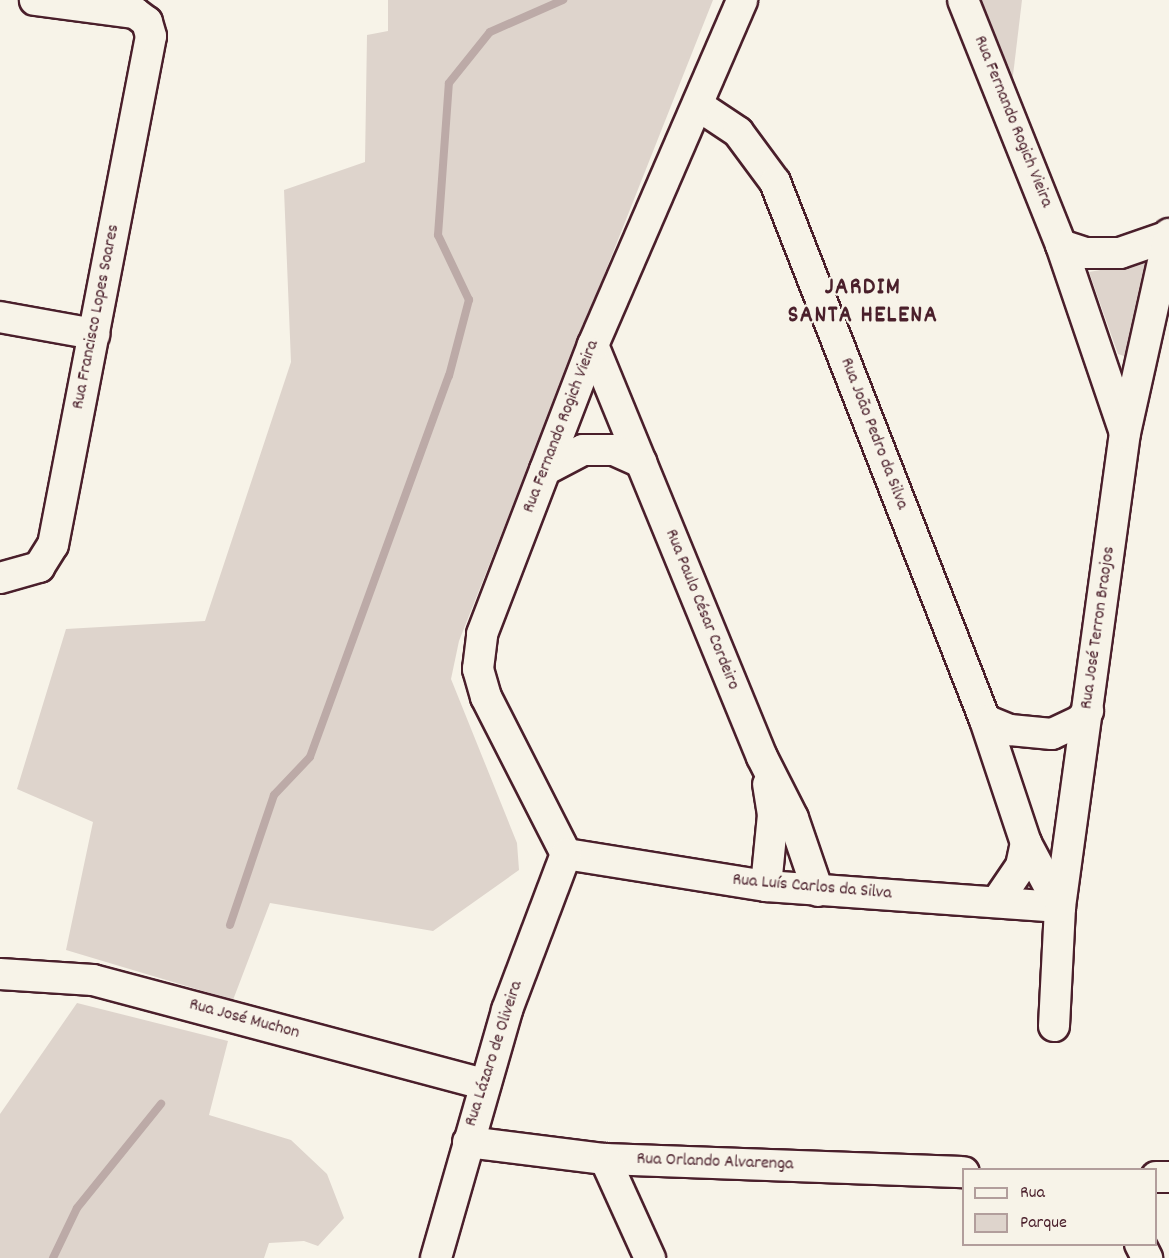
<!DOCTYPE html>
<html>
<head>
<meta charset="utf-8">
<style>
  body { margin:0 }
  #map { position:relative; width:1169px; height:1258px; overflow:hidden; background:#f7f3e8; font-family:Dekko,sans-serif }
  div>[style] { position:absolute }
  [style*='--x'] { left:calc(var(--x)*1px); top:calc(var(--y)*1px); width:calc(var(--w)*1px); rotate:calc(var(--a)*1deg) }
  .green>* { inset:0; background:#ded4cc }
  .stream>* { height:8px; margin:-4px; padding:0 4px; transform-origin:4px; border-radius:4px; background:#bcaaa7 }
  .roads { filter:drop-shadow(2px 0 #4a1f2b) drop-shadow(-2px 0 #4a1f2b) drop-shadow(0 2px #4a1f2b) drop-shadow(0 -2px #4a1f2b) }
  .minor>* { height:30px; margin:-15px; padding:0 15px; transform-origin:15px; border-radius:15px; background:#f7f3e8 }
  span { translate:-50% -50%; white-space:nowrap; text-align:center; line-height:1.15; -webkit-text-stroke:4.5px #f7f3e8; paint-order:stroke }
  .street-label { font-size:18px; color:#4a1f2b }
  .district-label { font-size:24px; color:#4a1f2b; font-weight:700; letter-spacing:1.5px }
  .legend { position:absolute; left:962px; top:1168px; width:195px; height:78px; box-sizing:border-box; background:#f7f3e8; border:2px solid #b29e9c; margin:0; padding:8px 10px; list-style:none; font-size:18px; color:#4a1f2b }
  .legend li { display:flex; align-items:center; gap:12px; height:30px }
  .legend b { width:30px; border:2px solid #b29e9c }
</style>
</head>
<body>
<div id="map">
  <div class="green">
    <div style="clip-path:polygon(388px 0,713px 0,459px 641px,451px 679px,517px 843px,519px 870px,433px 931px,270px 903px,233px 1000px,66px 950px,93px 822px,17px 789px,66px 629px,205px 621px,291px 362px,284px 190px,365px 162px,367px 35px,388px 31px)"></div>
    <div style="clip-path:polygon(978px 0,1022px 0,1011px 92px)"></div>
    <div style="clip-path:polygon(1146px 262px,1128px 354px,1124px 356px,1118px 354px,1089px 272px)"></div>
    <div style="clip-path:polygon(77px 1003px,228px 1041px,209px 1115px,291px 1140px,327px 1174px,344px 1218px,318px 1246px,304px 1241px,269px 1243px,264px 1258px,0 1258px,0 1114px)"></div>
  </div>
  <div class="stream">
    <div style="--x:230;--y:925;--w:137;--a:-71.3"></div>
    <div style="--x:274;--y:795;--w:52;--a:-46.5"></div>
    <div style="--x:310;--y:757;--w:406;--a:-70"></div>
    <div style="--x:449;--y:376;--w:79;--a:-75.3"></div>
    <div style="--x:469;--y:300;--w:72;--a:-115.5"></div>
    <div style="--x:438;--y:235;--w:152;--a:-85.9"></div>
    <div style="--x:449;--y:83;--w:65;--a:-51.2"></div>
    <div style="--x:490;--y:32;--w:80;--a:-23.7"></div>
    <div style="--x:53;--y:1258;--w:55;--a:-64.4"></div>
    <div style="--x:77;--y:1208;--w:134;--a:-51.1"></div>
  </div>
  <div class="roads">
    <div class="minor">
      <div style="--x:963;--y:0;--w:264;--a:68.2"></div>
      <div style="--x:1061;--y:245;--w:195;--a:71.2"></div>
      <div style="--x:699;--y:106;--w:47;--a:33.7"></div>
      <div style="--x:738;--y:132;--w:62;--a:53.5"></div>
      <div style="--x:775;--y:182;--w:578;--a:68.68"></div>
      <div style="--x:985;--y:720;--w:130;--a:71.6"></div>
      <div style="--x:1026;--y:843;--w:72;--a:62"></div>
      <div style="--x:1061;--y:245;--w:25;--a:18"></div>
      <div style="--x:1085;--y:253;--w:35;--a:0"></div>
      <div style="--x:1120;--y:253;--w:52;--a:-19.1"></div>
      <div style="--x:0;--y:317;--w:96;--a:10.3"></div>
      <div style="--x:593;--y:345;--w:445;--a:67.7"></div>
      <div style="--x:762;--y:757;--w:68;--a:63.1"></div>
      <div style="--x:793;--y:818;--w:77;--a:71.1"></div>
      <div style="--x:545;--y:470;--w:43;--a:-27.8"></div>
      <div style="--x:583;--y:450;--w:31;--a:0"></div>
      <div style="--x:614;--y:450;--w:30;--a:24"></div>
      <div style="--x:0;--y:578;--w:41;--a:-15.8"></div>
      <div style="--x:39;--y:567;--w:26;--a:-58"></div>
      <div style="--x:53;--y:545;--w:518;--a:-79.1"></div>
      <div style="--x:151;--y:36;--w:15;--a:-106"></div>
      <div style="--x:147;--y:22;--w:15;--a:-143"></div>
      <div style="--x:135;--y:13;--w:101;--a:-172.6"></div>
      <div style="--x:985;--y:720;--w:27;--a:22"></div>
      <div style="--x:1010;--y:730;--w:42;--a:5.4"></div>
      <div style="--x:1052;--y:734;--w:31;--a:-25"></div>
      <div style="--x:1080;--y:721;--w:13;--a:-51"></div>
      <div style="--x:566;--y:854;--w:176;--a:-117"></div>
      <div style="--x:486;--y:697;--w:29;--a:-106"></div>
      <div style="--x:478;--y:669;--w:35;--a:-83"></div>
      <div style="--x:482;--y:634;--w:310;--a:-69"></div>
      <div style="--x:593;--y:345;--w:376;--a:-66.6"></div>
      <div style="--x:566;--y:854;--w:203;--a:9.1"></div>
      <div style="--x:766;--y:886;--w:295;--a:4.1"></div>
      <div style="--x:766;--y:886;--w:71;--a:-84.4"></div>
      <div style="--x:773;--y:815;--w:31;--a:-99"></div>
      <div style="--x:998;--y:900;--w:41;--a:-55.9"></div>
      <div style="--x:1021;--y:866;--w:24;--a:-78"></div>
      <div style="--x:0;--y:974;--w:93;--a:3.7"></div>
      <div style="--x:93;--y:980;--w:406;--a:14.9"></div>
      <div style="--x:1054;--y:1026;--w:119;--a:-87.1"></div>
      <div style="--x:1060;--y:907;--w:478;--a:-82.2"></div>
      <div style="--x:1125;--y:433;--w:204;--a:-77.5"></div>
      <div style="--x:468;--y:1142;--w:138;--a:7.1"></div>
      <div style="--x:605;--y:1159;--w:359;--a:2.1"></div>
      <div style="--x:605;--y:1159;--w:109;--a:65.6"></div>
      <div style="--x:1156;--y:1177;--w:13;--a:0"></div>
      <div style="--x:1140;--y:1244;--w:16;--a:63"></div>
      <div style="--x:436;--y:1258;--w:258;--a:-74"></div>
      <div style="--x:507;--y:1010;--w:167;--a:-69.3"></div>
    </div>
  </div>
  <div class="street-label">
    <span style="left:1012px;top:122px;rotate:68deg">Rua Fernando Rogich Vieira</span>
    <span style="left:97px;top:317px;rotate:-79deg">Rua Francisco Lopes Soares</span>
    <span style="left:562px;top:427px;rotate:-69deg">Rua Fernando Rogich Vieira</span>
    <span style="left:873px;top:434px;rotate:69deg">Rua João Pedro da Silva</span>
    <span style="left:701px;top:610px;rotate:68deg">Rua Paulo César Cordeiro</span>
    <span style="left:1099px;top:628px;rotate:-82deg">Rua José Terron Braojos</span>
    <span style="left:812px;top:888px;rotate:5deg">Rua Luís Carlos da Silva</span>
    <span style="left:244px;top:1020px;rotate:15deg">Rua José Muchon</span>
    <span style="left:495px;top:1054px;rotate:-72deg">Rua Lázaro de Oliveira</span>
    <span style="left:715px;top:1163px;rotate:2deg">Rua Orlando Alvarenga</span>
  </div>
  <div class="district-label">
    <span style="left:863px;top:303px">JARDIM<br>SANTA HELENA</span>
  </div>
  <ul class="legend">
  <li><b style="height:8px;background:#f7f3e8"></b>Rua</li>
  <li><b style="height:16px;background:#ded4cc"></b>Parque</li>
  </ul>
</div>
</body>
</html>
